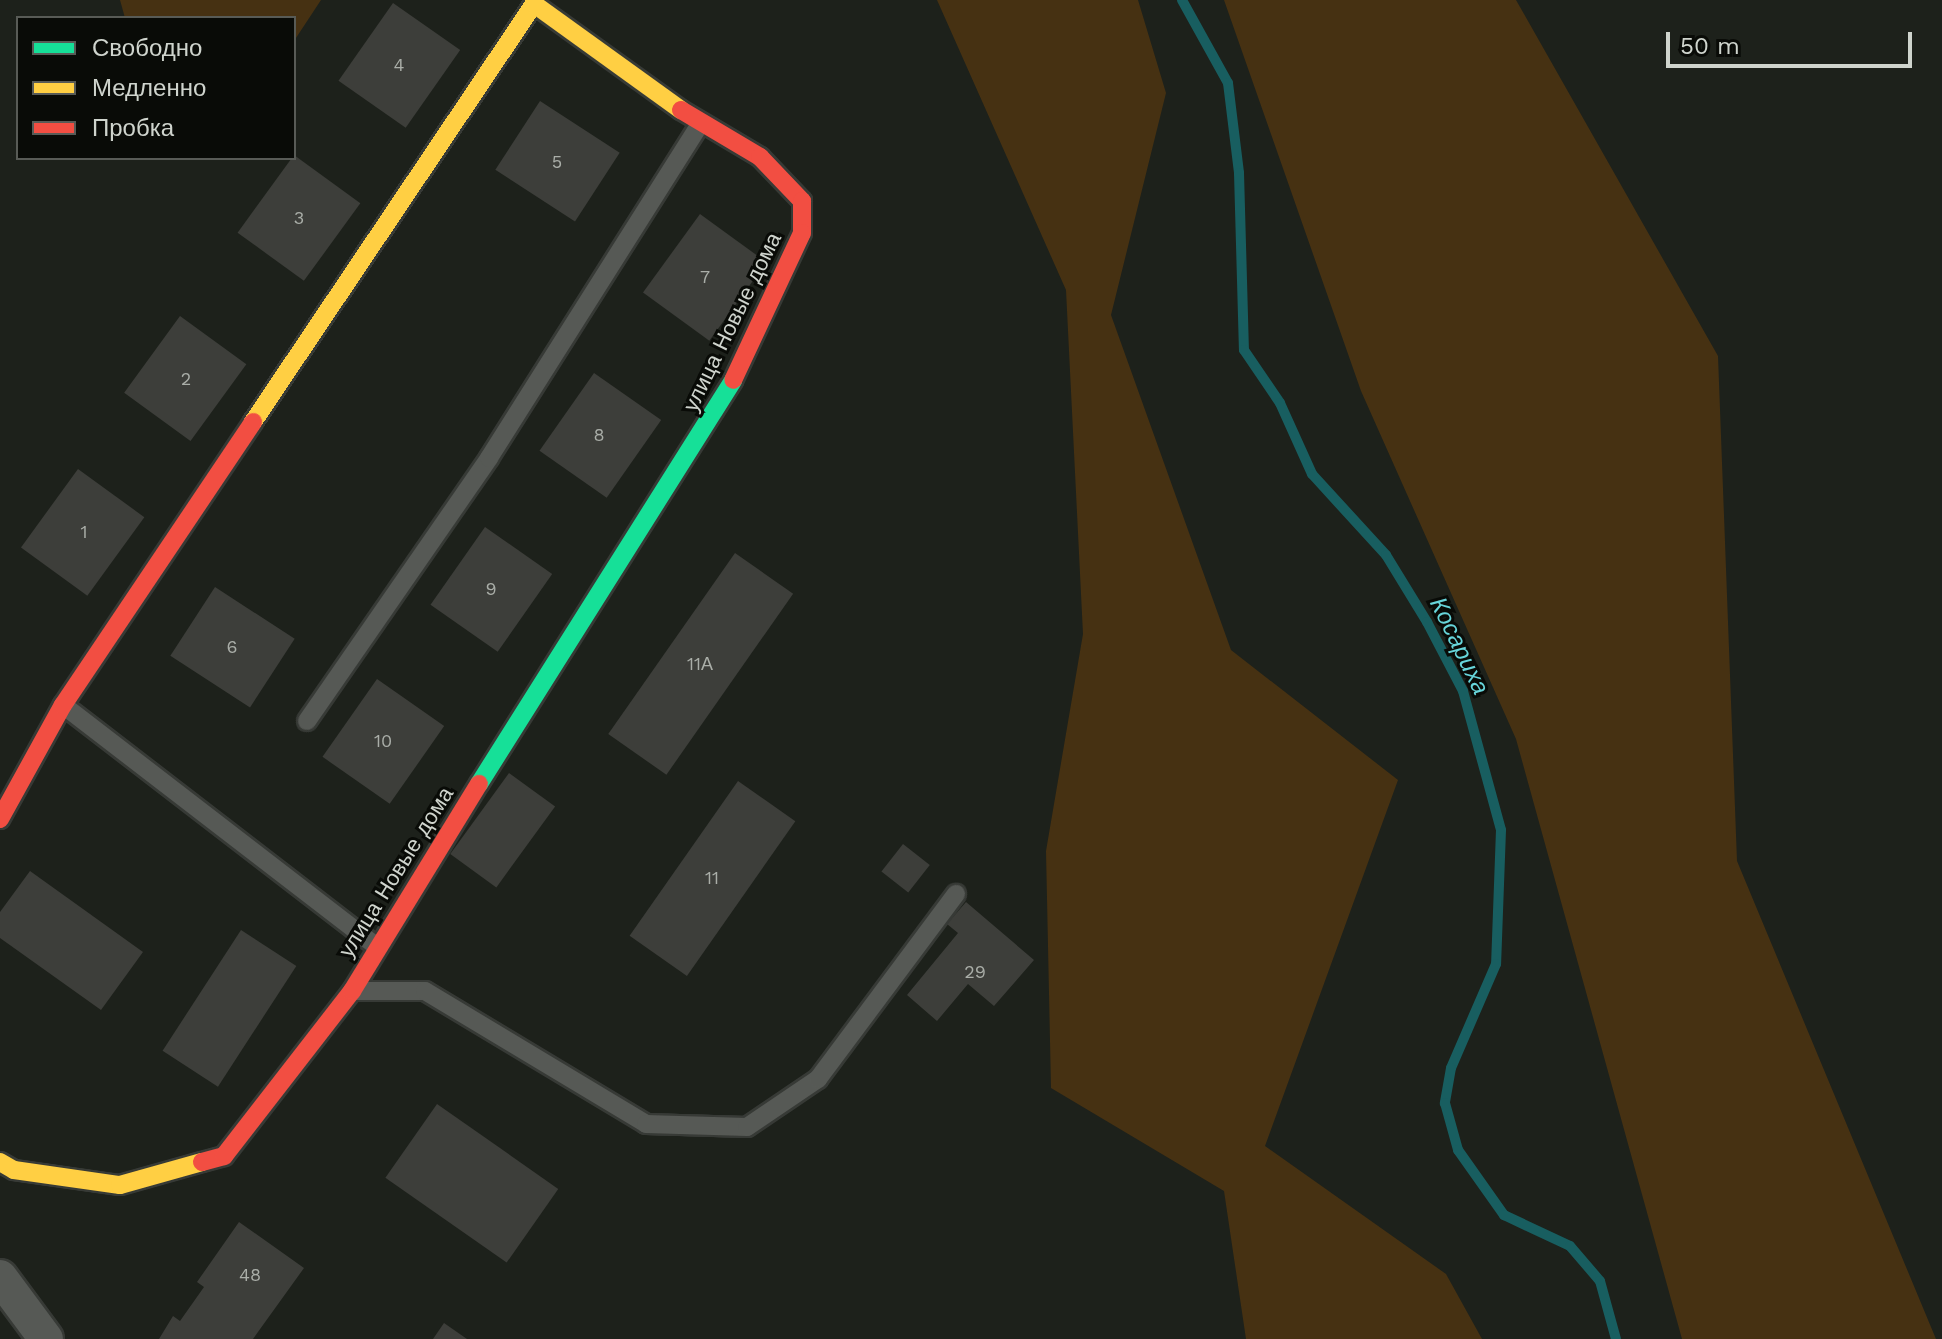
<!DOCTYPE html>
<html>
<head>
<meta charset="utf-8">
<style>
  body { margin:0 }
  #map { position:relative; width:1942px; height:1339px; overflow:hidden; background:#1d211b; font-family:"Work Sans",sans-serif }
  div>[style] { position:absolute }
  [style*='--x'] { left:calc(var(--x)*1px); top:calc(var(--y)*1px); width:calc(var(--w)*1px); rotate:calc(var(--a)*1deg) }
  .green>* { inset:0; background:#463112 }
  .stream>* { height:10px; margin:-5px; padding:0 5px; transform-origin:5px; border-radius:5px; background:#185e60 }
  .building>* { inset:0; background:#3d3e3a; transform-origin:0 0 }
  .roads { filter:drop-shadow(2px 0 #373a36) drop-shadow(-2px 0 #373a36) drop-shadow(0 2px #373a36) drop-shadow(0 -2px #373a36) }
  .lane>* { height:18px; margin:-9px; padding:0 9px; transform-origin:9px; border-radius:9px; background:#565955 }
  .street>* { height:34px; margin:-17px; padding:0 17px; transform-origin:17px; border-radius:17px; background:#565955 }
  .fast>* { height:18px; margin:-9px; padding:0 9px; transform-origin:9px; border-radius:9px; background:#16e098 }
  .slow>* { height:18px; margin:-9px; padding:0 9px; transform-origin:9px; border-radius:9px; background:#ffcf43 }
  .jam>* { height:18px; margin:-9px; padding:0 9px; transform-origin:9px; border-radius:9px; background:#f24e42 }
  span { translate:-50% -50%; white-space:nowrap; text-align:center; line-height:1.15; -webkit-text-stroke:6px #090b07; paint-order:stroke }
  .number-label { font-size:18px; color:#aaaea8 }
  .number-label span { -webkit-text-stroke-width:0 }
  .street-label { font-size:22px; color:#cfd4cd }
  .water-label { font-size:24px; color:#67d5da; font-style:italic }
  .legend { position:absolute; left:16px; top:16px; width:280px; height:144px; box-sizing:border-box; background:#090b07; border:2px solid #585b56; margin:0; padding:10px 14px; list-style:none; font-size:24px; color:#cfd4cd }
  .legend li { display:flex; align-items:center; gap:16px; height:40px }
  .legend b { width:40px; border:2px solid #585b56 }
  .scale { position:absolute; left:1666px; top:32px; width:246px; height:36px; box-sizing:border-box; border:4px solid #cfd4cd; border-top:0; padding-left:10px; font-size:24px; line-height:28px; white-space:nowrap; color:#cfd4cd; -webkit-text-stroke:6px #090b07; paint-order:stroke }
</style>
</head>
<body>
<div id="map">
  <div class="green">
    <div style="clip-path:polygon(120px 0,321px 0,294px 41px,294px 18px,125px 18px)"></div>
    <div style="clip-path:polygon(937px 0,1138px 0,1166px 93px,1111px 315px,1231px 650px,1398px 780px,1265px 1146px,1446px 1274px,1482px 1339px,1246px 1339px,1224px 1191px,1051px 1088px,1046px 851px,1083px 634px,1066px 290px)"></div>
    <div style="clip-path:polygon(1224px 0,1516px 0,1718px 356px,1737px 861px,1936px 1339px,1682px 1339px,1516px 739px,1361px 391px)"></div>
  </div>
  <div class="stream">
    <div style="--x:1182;--y:0;--w:95;--a:61"></div>
    <div style="--x:1228;--y:83;--w:91;--a:83"></div>
    <div style="--x:1239;--y:173;--w:177;--a:88.4"></div>
    <div style="--x:1244;--y:350;--w:64;--a:55.8"></div>
    <div style="--x:1280;--y:403;--w:78;--a:65.7"></div>
    <div style="--x:1312;--y:474;--w:110;--a:47.6"></div>
    <div style="--x:1386;--y:555;--w:79;--a:58.5"></div>
    <div style="--x:1427;--y:622;--w:78;--a:62.4"></div>
    <div style="--x:1463;--y:691;--w:144;--a:74.7"></div>
    <div style="--x:1501;--y:830;--w:134;--a:92.1"></div>
    <div style="--x:1496;--y:964;--w:113;--a:113.4"></div>
    <div style="--x:1451;--y:1068;--w:36;--a:100"></div>
    <div style="--x:1445;--y:1103;--w:49;--a:74.5"></div>
    <div style="--x:1458;--y:1150;--w:80;--a:54.7"></div>
    <div style="--x:1504;--y:1215;--w:73;--a:25.2"></div>
    <div style="--x:1570;--y:1246;--w:46;--a:49.4"></div>
    <div style="--x:1600;--y:1281;--w:60;--a:74.6"></div>
  </div>
  <div class="building">
    <div style="left:393px;top:3px;width:82px;height:95px;rotate:35deg"></div>
    <div style="left:540px;top:101px;width:95px;height:82px;rotate:33deg"></div>
    <div style="left:294px;top:155px;width:82px;height:96px;rotate:36deg"></div>
    <div style="left:700px;top:214px;width:82px;height:97px;rotate:36deg"></div>
    <div style="left:180px;top:316px;width:82px;height:95px;rotate:36deg"></div>
    <div style="left:594px;top:373px;width:82px;height:95px;rotate:35deg"></div>
    <div style="left:78px;top:469px;width:82px;height:97px;rotate:36deg"></div>
    <div style="left:485px;top:527px;width:82px;height:95px;rotate:35deg"></div>
    <div style="left:735px;top:553px;width:71px;height:221px;rotate:35deg"></div>
    <div style="left:215px;top:587px;width:95px;height:82px;rotate:33deg"></div>
    <div style="left:377px;top:679px;width:82px;height:95px;rotate:35deg"></div>
    <div style="left:509px;top:773px;width:57px;height:100px;rotate:36deg"></div>
    <div style="left:738px;top:781px;width:70px;height:189px;rotate:35deg"></div>
    <div style="left:903px;top:844px;width:34px;height:35px;rotate:38deg"></div>
    <div style="clip-path:polygon(30px 871px,143px 952px,101px 1010px,0 938px,0 912px)"></div>
    <div style="clip-path:polygon(966px 902px,1034px 960px,994px 1006px,968px 984px,937px 1021px,907px 995px,958px 933px,947px 924px)"></div>
    <div style="left:241px;top:930px;width:66px;height:144px;rotate:33deg"></div>
    <div style="left:437px;top:1104px;width:148px;height:90px;rotate:35deg"></div>
    <div style="clip-path:polygon(239px 1222px,304px 1268px,253px 1339px,159px 1339px,173px 1316px,180px 1321px,204px 1287px,197px 1282px)"></div>
    <div style="clip-path:polygon(444px 1323px,467px 1339px,433px 1339px)"></div>
  </div>
  <div class="roads">
    <div class="lane">
      <div style="--x:63;--y:705;--w:394;--a:37.6"></div>
      <div style="--x:307;--y:721;--w:320;--a:-55.3"></div>
      <div style="--x:489;--y:458;--w:395;--a:-57.7"></div>
      <div style="--x:355;--y:991;--w:70;--a:0"></div>
      <div style="--x:425;--y:991;--w:258;--a:31"></div>
      <div style="--x:646;--y:1124;--w:101;--a:1.7"></div>
      <div style="--x:747;--y:1127;--w:86;--a:-34.1"></div>
      <div style="--x:818;--y:1079;--w:231;--a:-53.3"></div>
    </div>
    <div class="street">
      <div style="--x:0;--y:1277;--w:77;--a:53.4"></div>
    </div>
    <div class="fast">
      <div style="--x:479;--y:784;--w:477;--a:-57.8"></div>
    </div>
    <div class="slow">
      <div style="--x:253;--y:422;--w:504;--a:-56.09"></div>
      <div style="--x:534;--y:4;--w:181;--a:35.8"></div>
      <div style="--x:0;--y:1162;--w:16;--a:30"></div>
      <div style="--x:14;--y:1170;--w:107;--a:8.1"></div>
      <div style="--x:120;--y:1185;--w:85;--a:-15.7"></div>
    </div>
    <div class="jam">
      <div style="--x:681;--y:110;--w:92;--a:30.7"></div>
      <div style="--x:760;--y:157;--w:61;--a:46.3"></div>
      <div style="--x:802;--y:201;--w:32;--a:90"></div>
      <div style="--x:802;--y:233;--w:162;--a:115.1"></div>
      <div style="--x:0;--y:819;--w:130;--a:-61.1"></div>
      <div style="--x:63;--y:705;--w:341;--a:-56.1"></div>
      <div style="--x:202;--y:1162;--w:23;--a:-15"></div>
      <div style="--x:224;--y:1156;--w:209;--a:-52.2"></div>
      <div style="--x:352;--y:991;--w:243;--a:-58.5"></div>
    </div>
  </div>
  <div class="number-label">
    <span style="left:399px;top:65px">4</span>
    <span style="left:557px;top:162px">5</span>
    <span style="left:299px;top:218px">3</span>
    <span style="left:705px;top:277px">7</span>
    <span style="left:186px;top:379px">2</span>
    <span style="left:599px;top:435px">8</span>
    <span style="left:84px;top:532px">1</span>
    <span style="left:491px;top:589px">9</span>
    <span style="left:232px;top:647px">6</span>
    <span style="left:700px;top:664px">11А</span>
    <span style="left:383px;top:741px">10</span>
    <span style="left:712px;top:878px">11</span>
    <span style="left:975px;top:972px">29</span>
    <span style="left:250px;top:1275px">48</span>
  </div>
  <div class="street-label">
    <span style="left:732px;top:322px;rotate:-64deg">улица Новые дома</span>
    <span style="left:396px;top:872px;rotate:-58deg">улица Новые дома</span>
  </div>
  <div class="water-label">
    <span style="left:1459px;top:646px;rotate:64deg">Косариха</span>
  </div>
  <ul class="legend">
  <li><b style="height:10px;background:#16e098"></b>Свободно</li>
  <li><b style="height:10px;background:#ffcf43"></b>Медленно</li>
  <li><b style="height:10px;background:#f24e42"></b>Пробка</li>
  </ul>
  <div class="scale">50 m</div>
</div>
</body>
</html>
